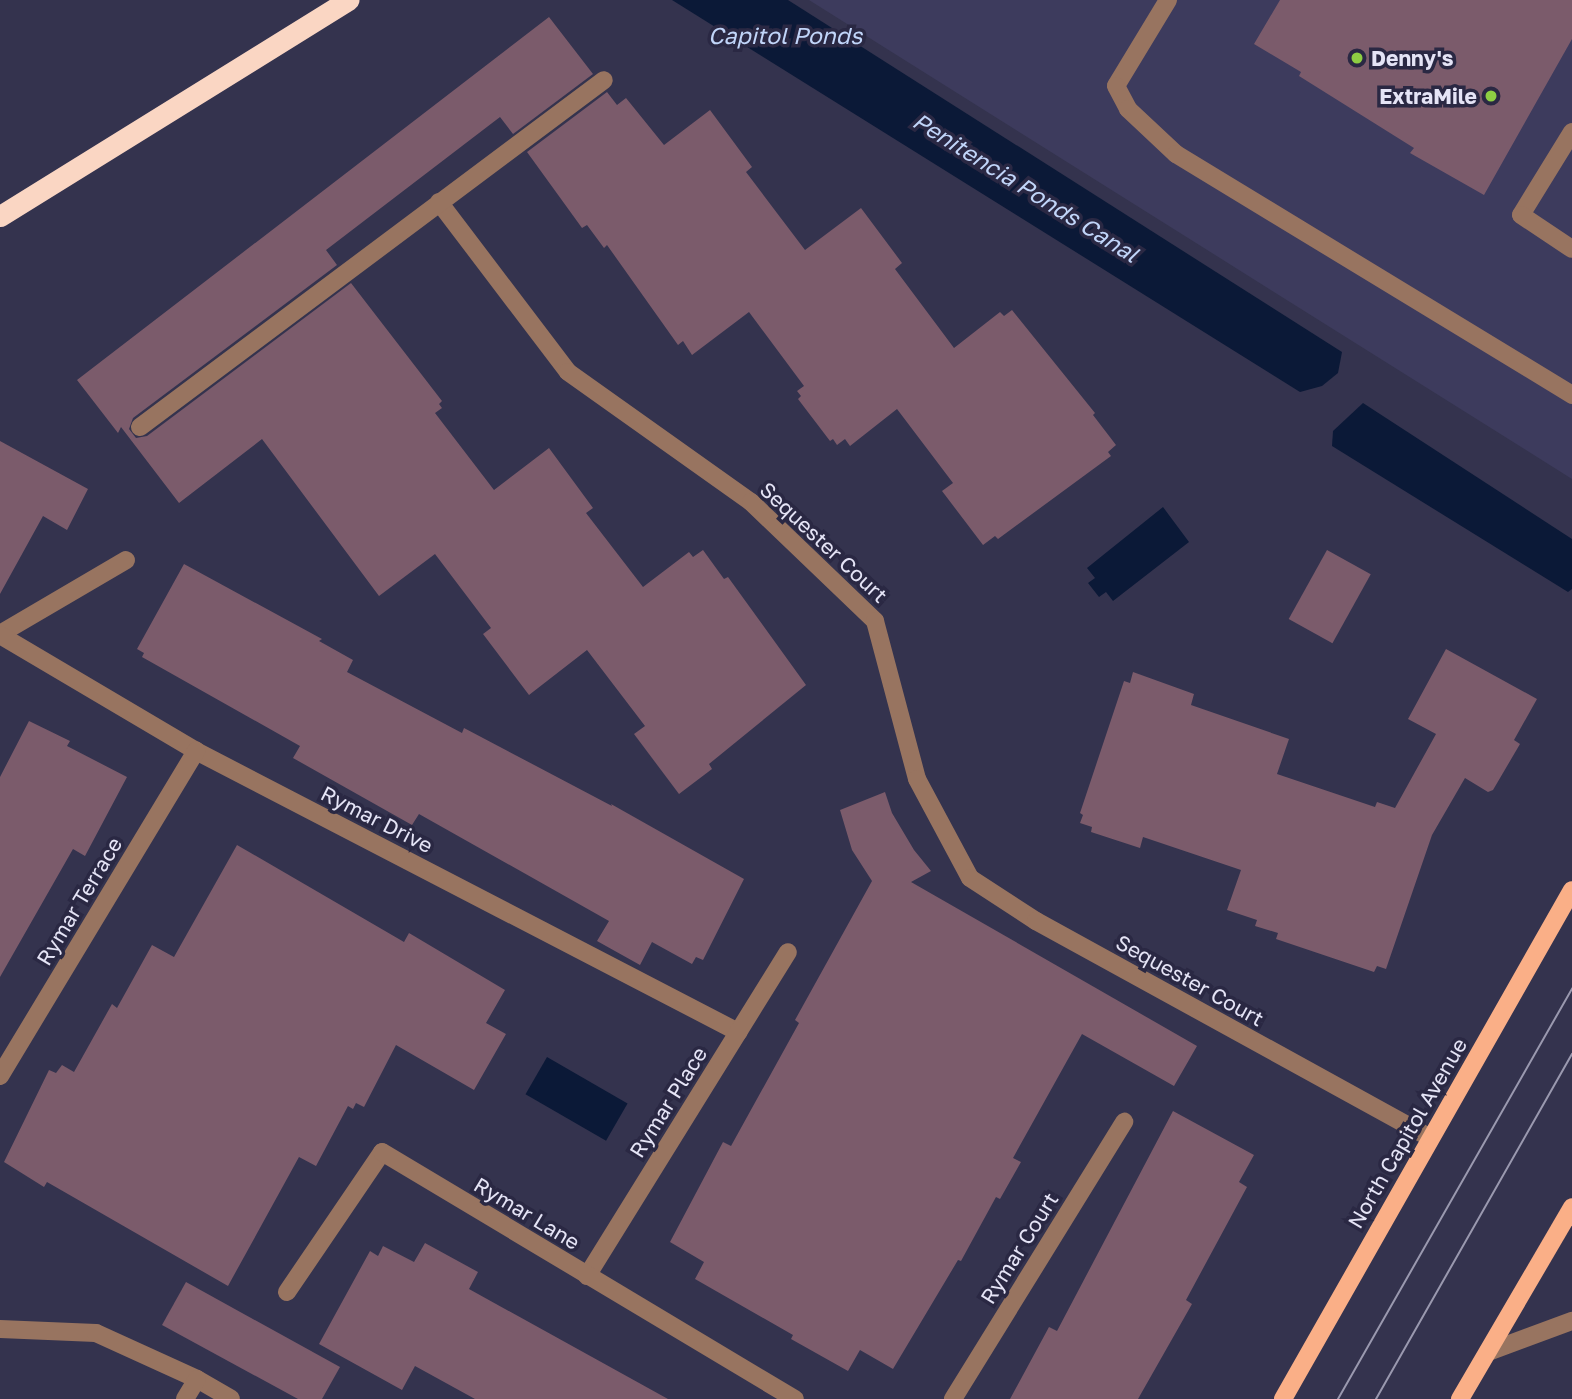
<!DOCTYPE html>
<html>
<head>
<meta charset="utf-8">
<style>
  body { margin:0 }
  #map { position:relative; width:1572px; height:1399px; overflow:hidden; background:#34334e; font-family:"Golos Text",sans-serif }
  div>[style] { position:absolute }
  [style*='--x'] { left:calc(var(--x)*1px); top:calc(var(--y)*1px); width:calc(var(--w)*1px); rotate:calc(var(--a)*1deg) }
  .built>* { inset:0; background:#3d3b5d }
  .water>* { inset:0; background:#0b1937; transform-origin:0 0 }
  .building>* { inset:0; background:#7b5b6b; transform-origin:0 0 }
  .minor>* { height:18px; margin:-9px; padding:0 9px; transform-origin:9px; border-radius:9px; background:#987460 }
  .major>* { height:18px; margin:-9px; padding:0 9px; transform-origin:9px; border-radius:9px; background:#faaf87 }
  .highway>* { height:21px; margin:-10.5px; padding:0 10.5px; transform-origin:10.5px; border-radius:10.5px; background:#fad6c3 }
  .tram>* { height:2px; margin:-1px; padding:0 1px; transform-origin:1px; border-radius:1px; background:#9a99af }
  .dots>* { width:19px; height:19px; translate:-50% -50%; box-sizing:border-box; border:4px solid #2a2843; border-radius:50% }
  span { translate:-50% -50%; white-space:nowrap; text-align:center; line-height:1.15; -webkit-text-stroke:7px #2a2843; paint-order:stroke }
  .poi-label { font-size:21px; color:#e5e4f6; font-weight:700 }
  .left { translate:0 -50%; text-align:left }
  .right { translate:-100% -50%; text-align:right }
  .street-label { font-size:21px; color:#e5e4f6 }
  .water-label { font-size:23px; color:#c1d5f9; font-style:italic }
</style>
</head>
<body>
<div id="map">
  <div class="built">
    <div style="clip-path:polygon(809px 0,1572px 0,1572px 479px)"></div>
  </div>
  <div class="water">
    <div style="clip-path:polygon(672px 0,788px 0,1342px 352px,1338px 373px,1322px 386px,1300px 392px)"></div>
    <div style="clip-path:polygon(1363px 403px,1572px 539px,1572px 589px,1568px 592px,1332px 446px,1333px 431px)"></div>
    <div style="clip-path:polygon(1163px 507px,1189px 542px,1113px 601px,1106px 592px,1099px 597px,1088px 583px,1095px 578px,1087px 568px)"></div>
    <div style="left:547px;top:1057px;width:93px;height:43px;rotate:30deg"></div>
  </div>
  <div class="building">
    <div style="clip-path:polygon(1280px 0,1572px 0,1572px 39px,1484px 195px,1410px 153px,1414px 148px,1299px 76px,1301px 72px,1254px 44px)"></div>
    <div style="clip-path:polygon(549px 17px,593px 74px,513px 134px,500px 117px,326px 250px,337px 265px,133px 418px,129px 429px,136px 438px,147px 436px,351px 283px,442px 401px,439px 404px,442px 408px,435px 413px,494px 490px,549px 448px,593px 508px,586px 513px,643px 587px,689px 552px,693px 557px,703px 550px,724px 579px,728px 577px,806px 685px,709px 764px,712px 769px,679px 794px,634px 734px,645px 726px,587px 650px,529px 695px,483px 634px,491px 628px,435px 554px,379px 596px,262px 439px,179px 503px,121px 427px,118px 433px,77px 380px)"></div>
    <div style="clip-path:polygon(607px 92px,617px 105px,626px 98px,664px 145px,710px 110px,752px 167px,746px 172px,805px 250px,861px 208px,902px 263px,895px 269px,954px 348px,1000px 312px,1004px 316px,1012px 310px,1095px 413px,1093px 415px,1116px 445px,1108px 452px,1111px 456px,998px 539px,995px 536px,983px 545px,942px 491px,953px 483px,897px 409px,850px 446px,845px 439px,837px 445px,833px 439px,830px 441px,798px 399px,801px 396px,797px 391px,804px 386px,749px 312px,692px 355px,683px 341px,678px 345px,607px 245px,604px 248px,587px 225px,582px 228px,527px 152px)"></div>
    <div style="clip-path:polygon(0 441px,88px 489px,67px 530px,43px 516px,0 594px)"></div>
    <div style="left:1327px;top:550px;width:50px;height:79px;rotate:29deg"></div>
    <div style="clip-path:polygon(184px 564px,322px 639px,319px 641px,353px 660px,347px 672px,462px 733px,464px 728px,612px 806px,611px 804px,744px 879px,703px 960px,696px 957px,692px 964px,652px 942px,640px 965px,597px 941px,609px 921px,419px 814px,412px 825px,293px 758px,300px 746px,142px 657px,144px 653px,137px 649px)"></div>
    <div style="clip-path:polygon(1446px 649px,1537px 699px,1514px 740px,1520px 744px,1493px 790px,1488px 792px,1465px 778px,1432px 835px,1386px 969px,1377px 966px,1374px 972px,1276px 939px,1278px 933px,1255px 926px,1257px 920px,1227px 910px,1241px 870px,1143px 837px,1140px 848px,1091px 832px,1092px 827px,1080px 823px,1083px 815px,1080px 813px,1124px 681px,1130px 683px,1133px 672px,1194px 694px,1191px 705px,1289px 739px,1277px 774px,1375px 807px,1377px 802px,1395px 808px,1436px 734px,1408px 719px)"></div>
    <div style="clip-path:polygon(29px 721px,70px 741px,67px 746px,127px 777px,85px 856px,73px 849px,0 977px,0 777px)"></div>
    <div style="clip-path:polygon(885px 792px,892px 813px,914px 850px,931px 871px,911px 882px,1197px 1046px,1174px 1086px,1082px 1034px,1013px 1158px,1021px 1162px,1000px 1199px,996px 1197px,961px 1261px,958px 1260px,893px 1369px,860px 1350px,848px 1371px,791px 1339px,793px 1335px,695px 1279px,704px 1262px,670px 1242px,723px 1142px,731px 1146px,799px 1023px,795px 1020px,872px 881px,852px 850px,840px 810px)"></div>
    <div style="clip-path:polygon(237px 845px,404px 942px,409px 933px,505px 990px,486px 1023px,506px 1034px,474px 1090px,396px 1045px,364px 1107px,356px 1103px,353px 1109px,348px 1106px,316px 1166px,299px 1157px,228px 1286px,47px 1182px,44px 1187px,4px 1162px,49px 1070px,56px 1073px,62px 1065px,74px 1072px,112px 1004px,117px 1008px,152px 945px,174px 957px)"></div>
    <div style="clip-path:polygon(1173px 1111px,1254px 1155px,1239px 1182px,1247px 1187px,1186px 1300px,1192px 1304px,1138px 1399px,1010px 1399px,1049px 1327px,1057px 1331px)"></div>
    <div style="clip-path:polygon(425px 1243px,478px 1272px,469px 1289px,668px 1399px,475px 1399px,415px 1366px,402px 1390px,319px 1344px,370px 1251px,378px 1256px,383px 1246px,414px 1262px)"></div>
    <div style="clip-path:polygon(186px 1282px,340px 1367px,322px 1399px,298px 1399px,162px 1325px)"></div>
  </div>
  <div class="minor">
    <div style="--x:1168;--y:0;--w:100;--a:121.2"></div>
    <div style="--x:1116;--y:86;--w:26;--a:62"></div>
    <div style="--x:1128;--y:109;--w:66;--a:43.2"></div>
    <div style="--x:1176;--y:154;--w:464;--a:31.3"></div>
    <div style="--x:1572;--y:132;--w:97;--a:121.6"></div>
    <div style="--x:1521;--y:215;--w:61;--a:33.7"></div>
    <div style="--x:439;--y:202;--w:213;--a:52.8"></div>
    <div style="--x:568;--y:372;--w:224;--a:35.4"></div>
    <div style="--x:751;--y:502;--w:172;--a:43.8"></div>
    <div style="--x:875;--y:621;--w:163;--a:75.1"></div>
    <div style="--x:917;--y:779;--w:112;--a:61.8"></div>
    <div style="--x:970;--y:878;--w:79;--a:33.1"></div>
    <div style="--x:1036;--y:921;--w:450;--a:28.8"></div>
    <div style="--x:140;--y:427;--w:579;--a:-36.79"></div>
    <div style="--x:0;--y:634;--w:146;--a:-30.4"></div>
    <div style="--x:0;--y:635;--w:228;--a:30.6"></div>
    <div style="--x:196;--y:751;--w:611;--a:27.4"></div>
    <div style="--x:0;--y:1076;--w:380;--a:-58.9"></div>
    <div style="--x:587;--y:1276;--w:381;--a:-58.2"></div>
    <div style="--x:287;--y:1292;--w:169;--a:-55.8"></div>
    <div style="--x:382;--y:1152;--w:481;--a:30.9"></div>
    <div style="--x:0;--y:1329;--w:96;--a:2.4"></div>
    <div style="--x:96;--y:1333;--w:111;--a:24.5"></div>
    <div style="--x:197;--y:1379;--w:39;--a:30"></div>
    <div style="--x:1488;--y:1352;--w:90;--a:-20.3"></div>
    <div style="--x:185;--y:1399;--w:23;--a:-59"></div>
    <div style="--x:953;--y:1399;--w:326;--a:-58.3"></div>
  </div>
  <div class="major">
    <div style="--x:1283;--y:1399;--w:585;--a:-60.41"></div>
    <div style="--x:1460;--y:1399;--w:222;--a:-59.7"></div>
  </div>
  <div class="highway">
    <div style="--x:0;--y:216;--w:410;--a:-31.8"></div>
  </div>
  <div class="tram">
    <div style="--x:1338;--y:1399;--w:473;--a:-60.3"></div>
    <div style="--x:1376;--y:1399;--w:397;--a:-60.4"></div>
  </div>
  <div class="dots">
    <div style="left:1357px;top:58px;background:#8ece43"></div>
    <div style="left:1491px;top:96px;background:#8ece43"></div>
  </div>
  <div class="poi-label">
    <span class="left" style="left:1371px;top:58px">Denny's</span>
    <span class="right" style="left:1477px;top:96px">ExtraMile</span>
  </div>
  <div class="street-label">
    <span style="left:824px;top:542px;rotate:43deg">Sequester Court</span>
    <span style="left:377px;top:819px;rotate:27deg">Rymar Drive</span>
    <span style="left:79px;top:901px;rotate:-59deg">Rymar Terrace</span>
    <span style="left:1190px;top:980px;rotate:29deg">Sequester Court</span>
    <span style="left:668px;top:1102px;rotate:-58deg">Rymar Place</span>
    <span style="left:1407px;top:1133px;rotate:-60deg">North Capitol Avenue</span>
    <span style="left:527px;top:1213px;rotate:31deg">Rymar Lane</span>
    <span style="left:1019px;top:1248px;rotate:-58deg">Rymar Court</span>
  </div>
  <div class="water-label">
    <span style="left:785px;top:35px">Capitol Ponds</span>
    <span style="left:1026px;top:187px;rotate:32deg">Penitencia Ponds Canal</span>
  </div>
</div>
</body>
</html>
